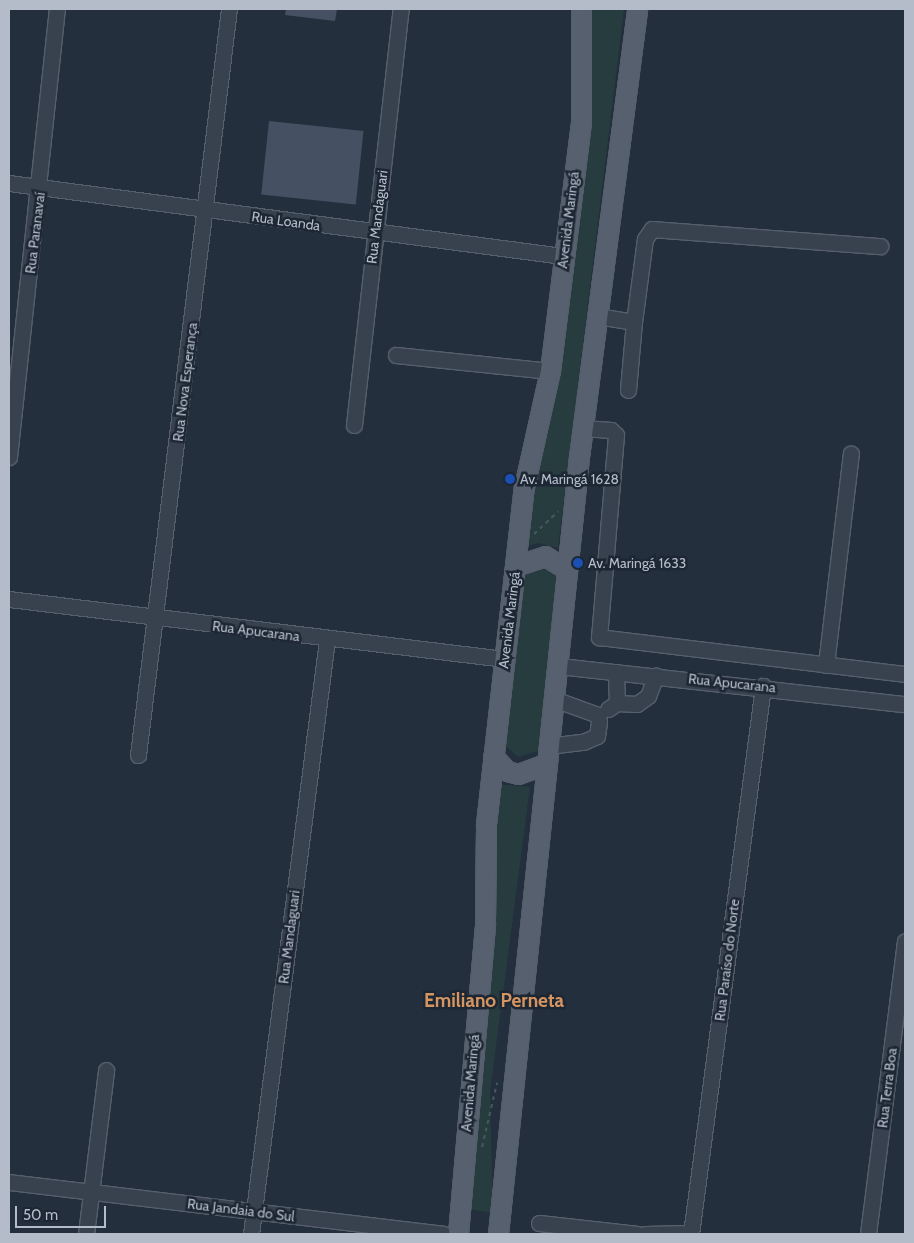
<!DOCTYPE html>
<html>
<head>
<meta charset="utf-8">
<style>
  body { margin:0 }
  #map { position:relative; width:914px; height:1243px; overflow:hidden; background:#242f3e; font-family:Cabin,sans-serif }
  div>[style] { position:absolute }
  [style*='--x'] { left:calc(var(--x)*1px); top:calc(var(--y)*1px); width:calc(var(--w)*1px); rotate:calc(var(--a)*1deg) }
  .green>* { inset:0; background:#263c3f }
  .building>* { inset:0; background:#455162; transform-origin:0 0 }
  .path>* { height:2px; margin-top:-1px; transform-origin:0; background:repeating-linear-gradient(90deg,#44595c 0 4px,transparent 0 8px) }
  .roads { filter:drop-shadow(1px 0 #565f6c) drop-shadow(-1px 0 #565f6c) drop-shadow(0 1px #565f6c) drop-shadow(0 -1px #565f6c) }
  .minor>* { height:15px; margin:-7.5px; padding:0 7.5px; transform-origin:7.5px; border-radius:7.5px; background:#38414e }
  .major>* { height:19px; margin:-9.5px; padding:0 9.5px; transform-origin:9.5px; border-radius:9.5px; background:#56606e }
  .dots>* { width:14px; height:14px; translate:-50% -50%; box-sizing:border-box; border:2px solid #1d2633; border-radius:50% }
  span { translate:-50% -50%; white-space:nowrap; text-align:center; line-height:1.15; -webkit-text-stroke:5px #1d2633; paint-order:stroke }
  .street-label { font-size:14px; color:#b4bcc9 }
  .poi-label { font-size:14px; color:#b4bcc9 }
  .left { translate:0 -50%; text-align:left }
  .district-label { font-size:19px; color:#d59563; font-weight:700 }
  .frame { position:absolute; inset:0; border:10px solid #b4bcc9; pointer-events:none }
  .scale { position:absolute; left:15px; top:1206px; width:91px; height:22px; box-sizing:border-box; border:2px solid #b4bcc9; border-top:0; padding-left:6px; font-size:15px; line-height:18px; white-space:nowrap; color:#b4bcc9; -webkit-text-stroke:4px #1d2633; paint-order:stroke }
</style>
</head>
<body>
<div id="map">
  <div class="green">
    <div style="clip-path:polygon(590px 9px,624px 9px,558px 548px,539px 543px,526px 546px)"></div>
    <div style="clip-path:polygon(534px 569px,547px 570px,558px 578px,538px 751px,518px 757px,502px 743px,522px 576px)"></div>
    <div style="clip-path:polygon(496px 784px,530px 787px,490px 1092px,493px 1213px,468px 1209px)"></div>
  </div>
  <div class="building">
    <div style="clip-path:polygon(286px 9px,337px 9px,335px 21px,285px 15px)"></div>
    <div style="left:269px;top:121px;width:95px;height:74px;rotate:6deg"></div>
  </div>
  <div class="path">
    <div style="--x:534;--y:534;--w:33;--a:-43"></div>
    <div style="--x:482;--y:1147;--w:66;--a:-76.8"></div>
  </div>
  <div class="roads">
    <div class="minor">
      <div style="--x:9;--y:183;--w:559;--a:7.51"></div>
      <div style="--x:597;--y:316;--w:37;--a:9"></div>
      <div style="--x:634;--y:322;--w:84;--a:-82.5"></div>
      <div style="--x:645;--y:239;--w:12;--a:-55"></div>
      <div style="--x:652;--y:229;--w:229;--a:4.3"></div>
      <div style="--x:396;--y:355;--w:155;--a:5.9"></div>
      <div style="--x:628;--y:390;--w:68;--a:-85"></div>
      <div style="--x:354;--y:425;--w:419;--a:-83.6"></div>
      <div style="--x:583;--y:428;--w:28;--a:4"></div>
      <div style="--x:611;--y:430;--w:7;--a:45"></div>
      <div style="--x:616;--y:435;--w:203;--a:94.8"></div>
      <div style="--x:599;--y:637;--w:308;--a:6.9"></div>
      <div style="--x:9;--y:457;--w:451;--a:-83.9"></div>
      <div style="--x:9;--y:599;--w:499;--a:6.9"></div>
      <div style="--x:826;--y:665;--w:213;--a:-83.3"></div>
      <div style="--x:559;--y:666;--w:348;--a:6.3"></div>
      <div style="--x:617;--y:703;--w:20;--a:3"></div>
      <div style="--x:637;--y:704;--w:14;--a:-36"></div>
      <div style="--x:648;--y:696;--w:22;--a:-69"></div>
      <div style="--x:608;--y:709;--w:11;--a:-34"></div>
      <div style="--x:617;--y:703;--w:31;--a:-92"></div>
      <div style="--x:548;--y:746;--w:35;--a:-7"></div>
      <div style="--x:583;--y:742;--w:15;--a:-23"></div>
      <div style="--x:597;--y:736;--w:14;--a:-82"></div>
      <div style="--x:599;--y:722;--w:7;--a:-98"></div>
      <div style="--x:598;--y:715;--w:47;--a:-160"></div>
      <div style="--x:138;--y:755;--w:752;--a:-83.05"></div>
      <div style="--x:9;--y:1182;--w:437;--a:6.8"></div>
      <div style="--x:539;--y:1223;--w:99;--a:6.4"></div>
      <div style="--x:86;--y:1234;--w:165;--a:-83"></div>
      <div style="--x:251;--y:1234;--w:599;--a:-82.71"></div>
      <div style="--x:646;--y:1234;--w:45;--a:-1.3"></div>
      <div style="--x:691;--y:1234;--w:553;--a:-82.51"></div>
      <div style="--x:868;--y:1234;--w:295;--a:-82.8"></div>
    </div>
    <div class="major">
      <div style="--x:515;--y:566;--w:32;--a:-18"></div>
      <div style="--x:545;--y:556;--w:26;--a:32"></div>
      <div style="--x:493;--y:756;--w:21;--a:47"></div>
      <div style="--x:507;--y:771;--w:11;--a:15"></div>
      <div style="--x:518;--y:774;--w:30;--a:-20"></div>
      <div style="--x:458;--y:1234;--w:312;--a:-85"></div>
      <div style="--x:485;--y:923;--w:99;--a:-89.4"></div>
      <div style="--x:486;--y:824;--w:339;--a:-83.6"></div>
      <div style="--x:524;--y:487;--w:119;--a:-77.4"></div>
      <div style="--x:550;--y:371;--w:250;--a:-82.9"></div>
      <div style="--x:581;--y:123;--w:114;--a:-90"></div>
      <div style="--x:498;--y:1234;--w:781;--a:-84.05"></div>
      <div style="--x:579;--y:457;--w:452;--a:-82.6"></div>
    </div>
  </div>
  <div class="dots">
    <div style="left:510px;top:479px;background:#1a4fb4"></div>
    <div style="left:578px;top:563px;background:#1a4fb4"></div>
  </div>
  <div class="street-label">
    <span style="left:377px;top:217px;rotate:-83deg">Rua Mandaguari</span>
    <span style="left:568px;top:220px;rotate:-83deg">Avenida Maringá</span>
    <span style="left:286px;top:221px;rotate:8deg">Rua Loanda</span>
    <span style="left:35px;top:233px;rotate:-83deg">Rua Paranavaí</span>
    <span style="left:185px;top:382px;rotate:-83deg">Rua Nova Esperança</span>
    <span style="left:509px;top:620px;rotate:-83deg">Avenida Maringá</span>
    <span style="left:256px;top:631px;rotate:7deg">Rua Apucarana</span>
    <span style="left:732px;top:683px;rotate:6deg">Rua Apucarana</span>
    <span style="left:289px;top:937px;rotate:-83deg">Rua Mandaguari</span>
    <span style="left:727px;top:960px;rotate:-83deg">Rua Paraíso do Norte</span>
    <span style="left:470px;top:1083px;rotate:-85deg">Avenida Maringá</span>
    <span style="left:887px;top:1088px;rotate:-83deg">Rua Terra Boa</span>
    <span style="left:241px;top:1210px;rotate:7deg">Rua Jandaia do Sul</span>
  </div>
  <div class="poi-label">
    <span class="left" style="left:520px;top:479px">Av. Maringá 1628</span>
    <span class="left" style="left:588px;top:563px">Av. Maringá 1633</span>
  </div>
  <div class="district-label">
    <span style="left:494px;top:1001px">Emiliano Perneta</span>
  </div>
  <div class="frame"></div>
  <div class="scale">50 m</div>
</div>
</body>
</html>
